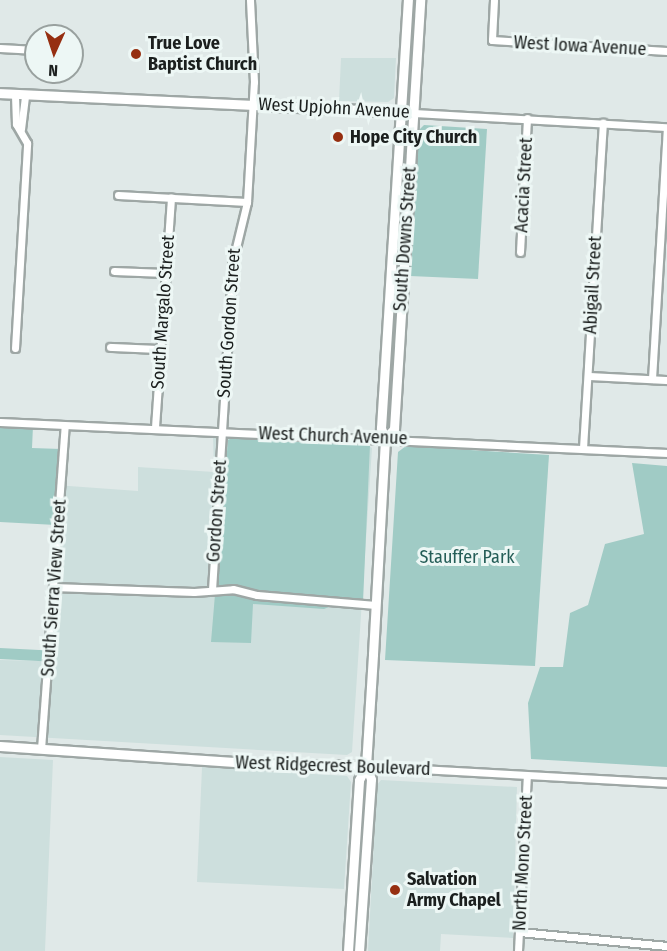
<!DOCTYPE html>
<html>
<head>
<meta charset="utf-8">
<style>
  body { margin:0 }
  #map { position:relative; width:667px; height:951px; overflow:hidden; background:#e0e9e8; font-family:"Fira Sans Condensed",sans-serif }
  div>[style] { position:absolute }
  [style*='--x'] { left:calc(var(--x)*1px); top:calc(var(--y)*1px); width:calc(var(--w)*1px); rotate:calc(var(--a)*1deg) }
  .built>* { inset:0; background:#cddfdd }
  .green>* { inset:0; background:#a0cbc5; transform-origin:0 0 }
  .roads { filter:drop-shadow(2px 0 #9ea7a5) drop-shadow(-2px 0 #9ea7a5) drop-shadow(0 2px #9ea7a5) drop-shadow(0 -2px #9ea7a5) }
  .minor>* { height:7px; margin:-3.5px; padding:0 3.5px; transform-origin:3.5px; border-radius:3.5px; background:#fff }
  .major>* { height:9px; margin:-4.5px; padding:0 4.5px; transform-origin:4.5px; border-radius:4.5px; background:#fff }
  .dots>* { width:16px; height:16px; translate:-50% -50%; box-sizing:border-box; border:3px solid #edf7f5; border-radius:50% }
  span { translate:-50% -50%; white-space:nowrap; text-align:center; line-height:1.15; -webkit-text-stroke:6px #edf7f5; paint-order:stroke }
  .poi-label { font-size:18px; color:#1b1f1e; font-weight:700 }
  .left { translate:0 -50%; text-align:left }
  .street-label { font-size:18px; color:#1b1f1e }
  .park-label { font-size:18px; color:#245d57 }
  .north { position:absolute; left:24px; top:24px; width:60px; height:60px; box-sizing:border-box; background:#edf7f5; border:2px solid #99a19f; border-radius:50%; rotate:183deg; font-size:16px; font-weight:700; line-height:24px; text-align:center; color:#1b1f1e }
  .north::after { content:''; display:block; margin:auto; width:21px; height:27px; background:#962f11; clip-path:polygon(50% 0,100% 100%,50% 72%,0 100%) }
</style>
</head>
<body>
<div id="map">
  <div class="built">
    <div style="clip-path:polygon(341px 58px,396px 58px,394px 98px,388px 102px,339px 101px)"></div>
    <div style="clip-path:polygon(213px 436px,367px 445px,372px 448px,352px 752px,347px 755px,0 735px,0 660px,44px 661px,55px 485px,138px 491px,138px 467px,214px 472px)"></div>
    <div style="clip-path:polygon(0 757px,53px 760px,45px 951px,0 951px)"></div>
    <div style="clip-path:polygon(202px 767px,347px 776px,351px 782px,344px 889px,197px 882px)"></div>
    <div style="clip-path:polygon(381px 780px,517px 787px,513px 938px,441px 934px,440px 951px,368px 951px,377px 785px)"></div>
  </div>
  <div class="green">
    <div style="clip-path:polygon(424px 125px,487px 129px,478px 279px,410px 276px,418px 131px)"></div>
    <div style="clip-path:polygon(0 424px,33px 426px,32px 448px,61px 449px,56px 525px,0 522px)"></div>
    <div style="clip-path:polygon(234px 437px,370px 445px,363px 602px,341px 602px,324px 609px,253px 604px,251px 643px,211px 642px,228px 440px)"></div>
    <div style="clip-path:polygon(406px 446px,549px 455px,535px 666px,385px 660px,398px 452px)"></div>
    <div style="clip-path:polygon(632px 463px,667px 466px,667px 767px,531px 759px,528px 703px,540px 667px,563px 667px,570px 613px,588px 605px,605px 544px,644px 534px)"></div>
    <div style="left:0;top:648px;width:44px;height:11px;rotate:3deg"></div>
  </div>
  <div class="roads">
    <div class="minor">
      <div style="--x:494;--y:0;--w:40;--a:92.9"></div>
      <div style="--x:492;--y:40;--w:175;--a:3.6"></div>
      <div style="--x:0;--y:48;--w:36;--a:3"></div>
      <div style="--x:413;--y:113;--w:254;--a:3.2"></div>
      <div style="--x:21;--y:129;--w:35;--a:-83"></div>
      <div style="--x:118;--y:195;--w:129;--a:3.1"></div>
      <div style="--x:520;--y:252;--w:134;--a:-87"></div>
      <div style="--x:114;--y:271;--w:51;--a:2.2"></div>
      <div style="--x:110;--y:347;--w:50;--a:2.3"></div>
      <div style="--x:15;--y:348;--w:205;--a:-86.6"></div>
      <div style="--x:27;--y:143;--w:22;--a:-120"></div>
      <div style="--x:16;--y:124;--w:30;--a:-92"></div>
      <div style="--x:588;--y:376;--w:79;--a:2.9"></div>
      <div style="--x:652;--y:379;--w:249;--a:-86.6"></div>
      <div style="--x:0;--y:422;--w:668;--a:2.66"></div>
      <div style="--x:155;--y:427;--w:230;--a:-86"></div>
      <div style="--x:583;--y:448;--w:326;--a:-86.5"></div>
      <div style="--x:53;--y:587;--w:141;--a:2"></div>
      <div style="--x:194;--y:592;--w:39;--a:-4"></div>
      <div style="--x:233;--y:589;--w:25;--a:14"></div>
      <div style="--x:257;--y:595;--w:119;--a:4.8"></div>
      <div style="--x:212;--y:590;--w:331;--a:-86.4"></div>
      <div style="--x:233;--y:260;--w:60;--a:-76.4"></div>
      <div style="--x:247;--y:202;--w:120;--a:-86.7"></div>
      <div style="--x:254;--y:82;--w:82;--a:-92.8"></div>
      <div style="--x:41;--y:749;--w:324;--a:-85.8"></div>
      <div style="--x:366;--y:766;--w:301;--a:3.2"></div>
      <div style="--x:519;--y:932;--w:149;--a:5.4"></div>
      <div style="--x:518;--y:951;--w:175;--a:-87.1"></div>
    </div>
    <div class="major">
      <div style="--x:0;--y:93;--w:405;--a:2.7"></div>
      <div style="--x:385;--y:439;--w:13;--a:-48"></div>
      <div style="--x:394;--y:429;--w:430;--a:-86.5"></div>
      <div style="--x:0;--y:746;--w:264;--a:3.9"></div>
      <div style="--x:263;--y:764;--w:103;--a:1.1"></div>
      <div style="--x:348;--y:951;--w:171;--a:-86.3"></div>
      <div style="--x:359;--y:780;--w:16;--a:-63"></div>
      <div style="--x:366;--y:766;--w:112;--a:-86.4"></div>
      <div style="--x:373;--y:654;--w:215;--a:-86.8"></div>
      <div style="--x:385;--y:439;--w:12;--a:-110"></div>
      <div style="--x:381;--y:428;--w:429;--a:-86.4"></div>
      <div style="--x:359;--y:951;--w:172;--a:-86"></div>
      <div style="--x:371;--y:779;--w:14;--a:-111"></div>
    </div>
  </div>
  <div class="dots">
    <div style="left:136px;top:54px;background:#962f11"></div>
    <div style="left:338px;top:137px;background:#962f11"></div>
    <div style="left:395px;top:890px;background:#962f11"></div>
  </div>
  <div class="poi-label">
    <span class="left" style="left:148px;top:54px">True Love<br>Baptist Church</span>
    <span class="left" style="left:350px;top:137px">Hope City Church</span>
    <span class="left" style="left:407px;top:890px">Salvation<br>Army Chapel</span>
  </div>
  <div class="street-label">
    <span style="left:580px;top:46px;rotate:3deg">West Iowa Avenue</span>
    <span style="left:334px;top:108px;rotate:3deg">West Upjohn Avenue</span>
    <span style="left:524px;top:185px;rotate:-87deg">Acacia Street</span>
    <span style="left:405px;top:239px;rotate:-86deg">South Downs Street</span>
    <span style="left:593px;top:285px;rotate:-87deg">Abigail Street</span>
    <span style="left:163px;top:312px;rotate:-86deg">South Margalo Street</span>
    <span style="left:229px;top:323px;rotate:-86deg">South Gordon Street</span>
    <span style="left:333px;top:436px;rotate:2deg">West Church Avenue</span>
    <span style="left:217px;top:511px;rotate:-86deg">Gordon Street</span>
    <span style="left:54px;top:588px;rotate:-86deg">South Sierra View Street</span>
    <span style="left:333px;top:766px;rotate:2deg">West Ridgecrest Boulevard</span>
    <span style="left:523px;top:863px;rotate:-87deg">North Mono Street</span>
  </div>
  <div class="park-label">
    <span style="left:467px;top:557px">Stauffer Park</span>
  </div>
  <div class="north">N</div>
</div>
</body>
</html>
